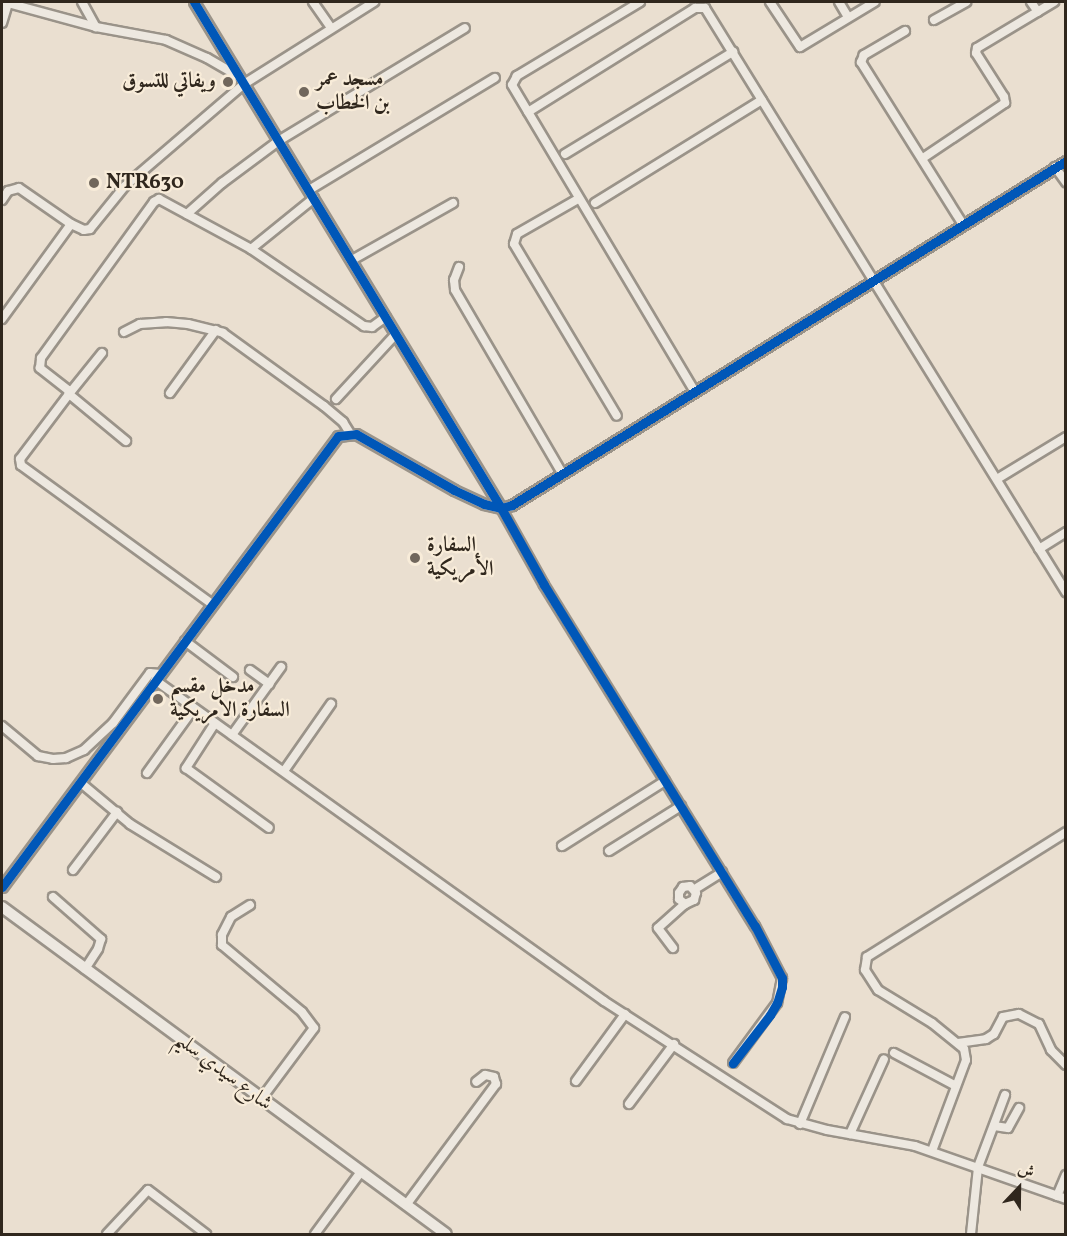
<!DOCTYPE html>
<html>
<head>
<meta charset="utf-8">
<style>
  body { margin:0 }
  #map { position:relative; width:1067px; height:1236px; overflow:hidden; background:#eadfd0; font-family:Vollkorn,Amiri,serif }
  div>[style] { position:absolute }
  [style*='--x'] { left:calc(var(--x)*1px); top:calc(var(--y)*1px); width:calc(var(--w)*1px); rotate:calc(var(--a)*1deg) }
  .roads { filter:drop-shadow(2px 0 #9a9389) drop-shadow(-2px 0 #9a9389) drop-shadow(0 2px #9a9389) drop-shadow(0 -2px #9a9389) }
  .minor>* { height:8px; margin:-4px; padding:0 4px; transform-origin:4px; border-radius:4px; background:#ede8e0 }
  .tertiary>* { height:9px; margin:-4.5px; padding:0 4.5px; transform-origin:4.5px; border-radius:4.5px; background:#ede8e0 }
  .secondary>* { height:10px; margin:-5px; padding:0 5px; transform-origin:5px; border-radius:5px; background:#ede8e0 }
  .cycleway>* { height:9px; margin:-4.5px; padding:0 4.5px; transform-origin:4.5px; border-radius:4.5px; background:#0057b8 }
  .dots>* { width:16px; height:16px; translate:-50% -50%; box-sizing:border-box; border:3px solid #f8ecd9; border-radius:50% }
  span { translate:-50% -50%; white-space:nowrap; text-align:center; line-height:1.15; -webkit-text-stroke:4.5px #f8ecd9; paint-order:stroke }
  .poi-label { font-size:21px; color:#30271d; font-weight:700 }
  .left { translate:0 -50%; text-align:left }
  .right { translate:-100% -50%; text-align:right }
  .street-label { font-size:21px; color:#30271d }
  .frame { position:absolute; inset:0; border:3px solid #30271d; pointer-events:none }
  .north { position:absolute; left:989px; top:1158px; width:60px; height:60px; -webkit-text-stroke:4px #f8ecd9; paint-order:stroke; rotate:22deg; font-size:16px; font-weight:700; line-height:24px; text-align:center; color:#30271d }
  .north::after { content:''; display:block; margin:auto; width:21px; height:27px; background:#30271d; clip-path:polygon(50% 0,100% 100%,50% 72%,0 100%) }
</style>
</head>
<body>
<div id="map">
  <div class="roads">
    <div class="minor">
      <div style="--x:4;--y:2;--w:95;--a:15.2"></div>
      <div style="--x:96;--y:27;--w:71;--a:10.5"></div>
      <div style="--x:166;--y:40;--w:45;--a:23.7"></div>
      <div style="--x:207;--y:58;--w:36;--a:30"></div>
      <div style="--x:82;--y:2;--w:29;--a:61"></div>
      <div style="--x:313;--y:2;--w:32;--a:55"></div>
      <div style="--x:640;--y:2;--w:144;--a:149"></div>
      <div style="--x:517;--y:76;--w:10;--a:119"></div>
      <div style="--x:512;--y:85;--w:357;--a:59.2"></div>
      <div style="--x:770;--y:2;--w:54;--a:56.3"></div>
      <div style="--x:800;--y:47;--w:87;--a:-31"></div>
      <div style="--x:839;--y:2;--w:17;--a:59"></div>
      <div style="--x:1031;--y:2;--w:12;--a:55"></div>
      <div style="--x:934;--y:20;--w:37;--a:-29"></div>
      <div style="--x:2;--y:23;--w:21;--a:-73"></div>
      <div style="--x:905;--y:31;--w:48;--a:149.7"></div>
      <div style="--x:864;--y:55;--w:8;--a:113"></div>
      <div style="--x:861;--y:62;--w:190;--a:57.9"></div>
      <div style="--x:528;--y:112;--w:197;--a:-31.9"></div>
      <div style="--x:695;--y:8;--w:10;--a:0"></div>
      <div style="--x:705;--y:8;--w:687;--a:58.28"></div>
      <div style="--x:565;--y:154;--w:197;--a:-31.3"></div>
      <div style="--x:923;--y:158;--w:99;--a:-33.9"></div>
      <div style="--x:1005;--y:103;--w:6;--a:-99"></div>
      <div style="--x:1004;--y:97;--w:52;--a:-122.5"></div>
      <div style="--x:976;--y:53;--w:5;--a:-79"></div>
      <div style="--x:977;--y:48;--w:90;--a:-30.9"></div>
      <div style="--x:1055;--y:167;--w:19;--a:54"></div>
      <div style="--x:309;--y:190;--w:217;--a:-31.1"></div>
      <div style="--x:578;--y:199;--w:70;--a:150.2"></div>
      <div style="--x:517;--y:234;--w:10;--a:107"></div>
      <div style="--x:514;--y:244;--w:200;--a:59.1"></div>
      <div style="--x:2;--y:200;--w:11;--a:-56"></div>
      <div style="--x:8;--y:191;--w:11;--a:-15"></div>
      <div style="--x:19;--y:188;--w:63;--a:34.7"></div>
      <div style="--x:71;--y:224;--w:14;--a:25"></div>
      <div style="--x:84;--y:230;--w:6;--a:-9"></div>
      <div style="--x:90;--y:229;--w:55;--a:-50.9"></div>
      <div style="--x:125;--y:186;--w:157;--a:-40.6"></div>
      <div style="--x:244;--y:84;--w:154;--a:-32.2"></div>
      <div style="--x:595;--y:203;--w:196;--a:-31.7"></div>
      <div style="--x:187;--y:214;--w:47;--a:-41.5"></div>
      <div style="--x:222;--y:183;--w:72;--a:-36.6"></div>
      <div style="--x:280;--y:140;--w:216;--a:-31.2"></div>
      <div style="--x:251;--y:249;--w:81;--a:-39"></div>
      <div style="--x:352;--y:260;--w:116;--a:-29.4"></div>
      <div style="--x:459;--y:267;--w:14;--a:111"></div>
      <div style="--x:454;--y:280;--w:10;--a:84"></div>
      <div style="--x:455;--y:290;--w:212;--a:59.7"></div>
      <div style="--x:2;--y:319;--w:117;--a:-54"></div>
      <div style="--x:124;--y:332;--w:18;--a:-27"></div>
      <div style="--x:140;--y:324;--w:26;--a:-4"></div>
      <div style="--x:166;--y:322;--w:22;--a:5"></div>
      <div style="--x:188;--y:324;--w:36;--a:14"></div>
      <div style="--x:223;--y:333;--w:125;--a:35.9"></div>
      <div style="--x:324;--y:406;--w:25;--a:40"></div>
      <div style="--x:343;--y:422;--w:13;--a:58"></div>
      <div style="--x:102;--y:353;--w:53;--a:128.8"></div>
      <div style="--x:69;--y:394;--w:74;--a:39.5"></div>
      <div style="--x:170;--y:393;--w:78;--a:-53.9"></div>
      <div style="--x:336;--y:399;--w:87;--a:-47.3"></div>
      <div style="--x:997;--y:479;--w:81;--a:-31.3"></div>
      <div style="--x:501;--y:508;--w:88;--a:60.8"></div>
      <div style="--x:544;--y:585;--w:401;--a:58.3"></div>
      <div style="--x:755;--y:926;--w:59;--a:62.6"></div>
      <div style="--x:782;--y:978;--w:25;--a:101"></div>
      <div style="--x:777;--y:1003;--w:74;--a:126.3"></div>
      <div style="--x:1039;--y:549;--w:32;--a:-32"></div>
      <div style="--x:212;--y:604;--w:236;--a:-144"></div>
      <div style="--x:21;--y:465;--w:6;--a:-99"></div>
      <div style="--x:20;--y:459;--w:81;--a:-53"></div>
      <div style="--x:69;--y:394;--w:4;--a:-104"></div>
      <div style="--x:68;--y:390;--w:36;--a:-142"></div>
      <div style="--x:40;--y:368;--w:10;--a:-84"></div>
      <div style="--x:41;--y:358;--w:193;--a:-54.1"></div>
      <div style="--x:154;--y:202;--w:6;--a:-31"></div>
      <div style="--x:159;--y:199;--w:105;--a:28.5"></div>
      <div style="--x:251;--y:249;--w:137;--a:34.3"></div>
      <div style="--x:364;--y:326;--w:8;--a:7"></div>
      <div style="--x:372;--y:327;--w:17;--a:-36"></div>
      <div style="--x:185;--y:641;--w:60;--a:36.9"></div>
      <div style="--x:250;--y:670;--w:24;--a:36"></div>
      <div style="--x:155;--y:680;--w:552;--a:35.56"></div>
      <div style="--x:604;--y:1001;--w:218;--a:32.8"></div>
      <div style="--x:787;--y:1119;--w:41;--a:15.4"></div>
      <div style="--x:827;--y:1130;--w:89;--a:10.3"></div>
      <div style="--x:915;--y:1146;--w:160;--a:19.3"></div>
      <div style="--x:215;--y:723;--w:54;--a:122.8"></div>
      <div style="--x:186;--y:768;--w:102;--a:35.9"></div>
      <div style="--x:2;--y:726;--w:47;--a:39.8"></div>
      <div style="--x:38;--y:756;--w:15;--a:11"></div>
      <div style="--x:53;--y:759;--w:13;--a:-4"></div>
      <div style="--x:66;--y:758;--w:20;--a:-24"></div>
      <div style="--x:84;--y:750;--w:40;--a:-43"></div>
      <div style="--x:113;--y:723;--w:62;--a:-53.5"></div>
      <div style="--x:150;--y:673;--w:10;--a:6"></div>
      <div style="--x:232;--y:735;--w:84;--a:-54.2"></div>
      <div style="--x:284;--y:771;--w:82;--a:-55"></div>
      <div style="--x:147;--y:773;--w:80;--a:-54.1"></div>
      <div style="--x:81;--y:783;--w:64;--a:39.9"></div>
      <div style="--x:130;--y:824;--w:101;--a:31.6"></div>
      <div style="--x:562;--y:846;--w:122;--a:-32.3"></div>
      <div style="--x:609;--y:851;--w:85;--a:-32"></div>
      <div style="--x:73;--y:870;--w:73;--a:-52.8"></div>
      <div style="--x:695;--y:889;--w:32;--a:-32"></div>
      <div style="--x:53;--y:897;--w:64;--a:41.2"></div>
      <div style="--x:101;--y:939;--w:10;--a:107"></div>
      <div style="--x:98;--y:949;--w:24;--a:123"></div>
      <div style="--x:250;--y:905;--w:22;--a:148"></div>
      <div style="--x:231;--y:917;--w:20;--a:117"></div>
      <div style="--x:222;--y:935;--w:10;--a:90"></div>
      <div style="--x:222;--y:945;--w:104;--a:39.9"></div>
      <div style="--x:302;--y:1012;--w:20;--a:53"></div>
      <div style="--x:314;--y:1028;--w:89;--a:126.7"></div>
      <div style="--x:673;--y:948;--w:25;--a:-127"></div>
      <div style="--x:658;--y:928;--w:36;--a:-42"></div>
      <div style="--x:685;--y:904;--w:10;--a:-24"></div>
      <div style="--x:694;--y:900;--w:7;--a:-74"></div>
      <div style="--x:696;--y:893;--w:9;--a:-131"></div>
      <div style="--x:690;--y:886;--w:7;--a:172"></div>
      <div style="--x:683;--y:887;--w:7;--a:124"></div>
      <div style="--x:679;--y:893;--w:6;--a:90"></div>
      <div style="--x:679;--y:899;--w:8;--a:40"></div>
      <div style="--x:958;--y:1043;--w:28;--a:-8"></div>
      <div style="--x:986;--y:1039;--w:9;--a:-32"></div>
      <div style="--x:994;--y:1034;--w:19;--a:-62"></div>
      <div style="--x:1003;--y:1017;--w:16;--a:-11"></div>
      <div style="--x:1019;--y:1014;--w:22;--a:27"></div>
      <div style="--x:1039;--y:1024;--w:29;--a:65"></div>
      <div style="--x:1051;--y:1050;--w:21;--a:45"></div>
      <div style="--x:894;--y:1053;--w:70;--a:28"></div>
      <div style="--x:576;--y:1081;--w:83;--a:-53.8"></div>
      <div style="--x:629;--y:1104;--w:75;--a:-53.1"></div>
      <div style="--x:800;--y:1124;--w:116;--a:-67.2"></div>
      <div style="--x:994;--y:1126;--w:14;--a:8"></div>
      <div style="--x:1008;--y:1128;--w:23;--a:-61"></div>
      <div style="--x:850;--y:1134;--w:82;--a:-65.6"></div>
      <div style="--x:932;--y:1151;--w:97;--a:-69.5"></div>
      <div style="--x:966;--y:1060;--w:11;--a:-100"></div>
      <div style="--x:964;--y:1049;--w:41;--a:-140.9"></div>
      <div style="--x:932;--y:1023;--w:63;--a:-148.6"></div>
      <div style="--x:878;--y:990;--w:24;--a:-123"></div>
      <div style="--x:865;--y:970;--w:13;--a:-81"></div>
      <div style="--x:867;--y:957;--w:235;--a:-32.1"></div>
      <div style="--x:1057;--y:1196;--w:23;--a:-67"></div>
      <div style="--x:406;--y:1205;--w:151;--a:-53.4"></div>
      <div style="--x:496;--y:1084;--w:7;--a:-106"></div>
      <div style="--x:494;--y:1077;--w:9;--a:-167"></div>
      <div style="--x:485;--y:1075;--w:11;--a:142"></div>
      <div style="--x:107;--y:1234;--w:60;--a:-47"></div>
      <div style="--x:148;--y:1190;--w:73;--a:37.2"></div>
      <div style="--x:315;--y:1234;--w:76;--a:-53.6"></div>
      <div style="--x:971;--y:1234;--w:67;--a:-84"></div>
      <div style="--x:978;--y:1167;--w:77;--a:-69.4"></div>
    </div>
    <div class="tertiary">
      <div style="--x:194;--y:2;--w:592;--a:58.75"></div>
      <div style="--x:501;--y:508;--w:11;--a:-15"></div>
      <div style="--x:512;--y:505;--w:652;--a:-31.84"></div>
      <div style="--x:2;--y:887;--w:562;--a:-53.31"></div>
      <div style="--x:338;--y:436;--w:18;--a:-6"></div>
      <div style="--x:356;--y:434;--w:113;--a:29.7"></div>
      <div style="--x:454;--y:490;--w:33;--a:25"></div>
      <div style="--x:484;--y:504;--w:17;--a:13"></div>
    </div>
    <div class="secondary">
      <div style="--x:2;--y:907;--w:551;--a:36.37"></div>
    </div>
  </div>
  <div class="cycleway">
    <div style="--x:194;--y:2;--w:592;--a:58.75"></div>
    <div style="--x:501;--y:508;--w:11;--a:-15"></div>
    <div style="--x:512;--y:505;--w:652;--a:-31.84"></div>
    <div style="--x:2;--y:887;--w:562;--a:-53.31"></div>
    <div style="--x:338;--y:436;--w:18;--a:-6"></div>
    <div style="--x:356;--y:434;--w:113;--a:29.7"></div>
    <div style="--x:454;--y:490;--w:33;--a:25"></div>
    <div style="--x:484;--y:504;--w:17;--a:13"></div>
    <div style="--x:501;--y:508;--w:88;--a:60.8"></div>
    <div style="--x:544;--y:585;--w:401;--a:58.3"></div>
    <div style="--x:755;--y:926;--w:59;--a:62.6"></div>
    <div style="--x:782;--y:978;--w:9;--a:90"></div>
    <div style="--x:782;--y:987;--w:17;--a:107"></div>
    <div style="--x:777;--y:1003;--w:14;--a:120"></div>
    <div style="--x:770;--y:1015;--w:61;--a:127.6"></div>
  </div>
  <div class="dots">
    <div style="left:228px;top:82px;background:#71675c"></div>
    <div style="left:304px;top:92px;background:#71675c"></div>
    <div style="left:94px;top:183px;background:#71675c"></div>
    <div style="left:415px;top:558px;background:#71675c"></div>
    <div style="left:158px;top:699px;background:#71675c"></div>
  </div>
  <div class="poi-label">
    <span class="left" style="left:316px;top:92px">مسجد عمر<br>بن الخطاب</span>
    <span class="right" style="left:216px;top:82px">ويفاتي للتسوق</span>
    <span class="left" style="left:106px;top:183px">NTR630</span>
    <span class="left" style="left:427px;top:558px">السفارة<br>الأمريكية</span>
    <span class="left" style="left:170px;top:699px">مدخل مقسم<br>السفارة الامريكية</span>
  </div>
  <div class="street-label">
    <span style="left:223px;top:1072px;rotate:37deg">شارع سيدي سليم</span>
  </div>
  <div class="frame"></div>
  <div class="north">ش</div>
</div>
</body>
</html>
